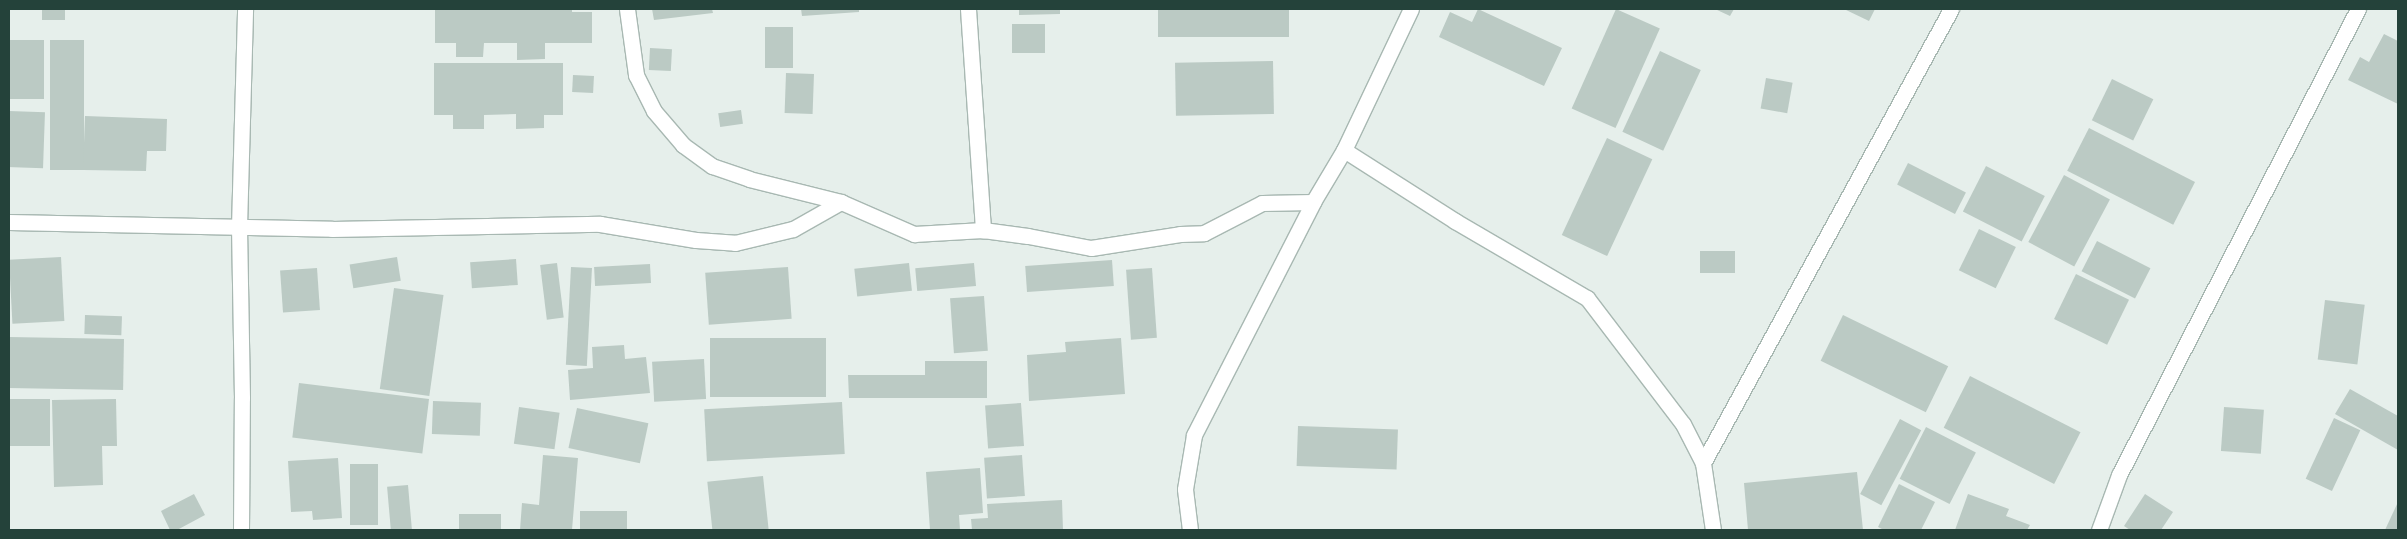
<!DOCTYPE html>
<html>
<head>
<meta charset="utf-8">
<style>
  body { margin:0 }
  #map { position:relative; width:2407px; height:539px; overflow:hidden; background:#e6efeb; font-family:"Archivo Narrow",sans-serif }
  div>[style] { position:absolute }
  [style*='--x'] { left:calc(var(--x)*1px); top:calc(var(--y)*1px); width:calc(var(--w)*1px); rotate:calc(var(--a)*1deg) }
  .building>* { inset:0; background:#bbcac4; transform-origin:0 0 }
  .roads { filter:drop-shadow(1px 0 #a8b8b2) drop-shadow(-1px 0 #a8b8b2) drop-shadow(0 1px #a8b8b2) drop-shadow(0 -1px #a8b8b2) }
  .minor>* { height:15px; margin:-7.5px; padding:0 7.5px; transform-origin:7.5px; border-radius:7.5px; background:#fff }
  span { translate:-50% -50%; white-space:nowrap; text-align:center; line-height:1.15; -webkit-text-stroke:4.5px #f7fbf9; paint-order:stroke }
  .frame { position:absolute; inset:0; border:10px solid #24423a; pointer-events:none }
</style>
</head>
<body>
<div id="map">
  <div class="building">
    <div style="left:42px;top:9px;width:23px;height:11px"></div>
    <div style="clip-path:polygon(435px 9px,572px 9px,572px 12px,592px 12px,592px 43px,545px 43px,545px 59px,517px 60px,517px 43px,484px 43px,483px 57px,456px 57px,456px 43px,435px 43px)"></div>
    <div style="clip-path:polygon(652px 9px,712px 9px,713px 13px,654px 20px)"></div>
    <div style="clip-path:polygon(801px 9px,859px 9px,859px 12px,802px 16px)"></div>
    <div style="clip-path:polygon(1019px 9px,1060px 9px,1060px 14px,1019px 15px)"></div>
    <div style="left:1158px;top:9px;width:131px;height:28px"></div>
    <div style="clip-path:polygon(1478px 9px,1562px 48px,1544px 86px,1439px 37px,1450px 12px,1472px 22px)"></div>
    <div style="left:1616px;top:9px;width:48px;height:109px;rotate:24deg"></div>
    <div style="clip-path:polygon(1715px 9px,1734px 9px,1730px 16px)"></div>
    <div style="clip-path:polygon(1844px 9px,1875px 9px,1869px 21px)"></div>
    <div style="left:1045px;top:24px;width:29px;height:33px;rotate:90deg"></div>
    <div style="left:765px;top:27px;width:28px;height:41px"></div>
    <div style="clip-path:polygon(2384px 34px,2398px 41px,2398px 104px,2348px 80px,2360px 57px,2369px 62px)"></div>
    <div style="left:9px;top:40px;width:35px;height:59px"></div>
    <div style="left:50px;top:40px;width:34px;height:130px"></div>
    <div style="left:650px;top:48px;width:22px;height:22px;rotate:3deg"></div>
    <div style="left:1660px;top:51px;width:45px;height:89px;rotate:25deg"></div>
    <div style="left:1273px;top:61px;width:53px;height:98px;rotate:89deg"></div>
    <div style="clip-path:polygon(434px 63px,563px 63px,563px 115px,544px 115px,544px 128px,516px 129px,516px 114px,484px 115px,484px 129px,453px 129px,453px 115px,434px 115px)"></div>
    <div style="left:786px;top:73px;width:28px;height:40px;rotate:2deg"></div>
    <div style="left:573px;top:75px;width:21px;height:17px;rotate:3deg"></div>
    <div style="left:1766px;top:78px;width:27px;height:31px;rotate:10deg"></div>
    <div style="left:2112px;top:79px;width:46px;height:46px;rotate:26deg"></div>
    <div style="left:741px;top:110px;width:14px;height:23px;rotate:82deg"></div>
    <div style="left:9px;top:111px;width:36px;height:56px;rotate:2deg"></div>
    <div style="clip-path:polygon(85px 116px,167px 119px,166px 151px,147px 151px,146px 171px,83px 170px)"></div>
    <div style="left:2089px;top:128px;width:119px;height:48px;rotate:27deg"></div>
    <div style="left:1607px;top:138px;width:50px;height:107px;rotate:25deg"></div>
    <div style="left:1908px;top:163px;width:65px;height:24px;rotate:27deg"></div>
    <div style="left:1986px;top:166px;width:66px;height:51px;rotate:27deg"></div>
    <div style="left:2064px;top:175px;width:52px;height:76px;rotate:28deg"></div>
    <div style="left:1979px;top:229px;width:41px;height:46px;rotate:26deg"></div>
    <div style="left:2097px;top:241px;width:60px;height:34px;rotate:27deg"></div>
    <div style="left:1735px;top:251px;width:22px;height:35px;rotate:90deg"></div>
    <div style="left:61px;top:257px;width:64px;height:52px;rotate:87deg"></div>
    <div style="left:397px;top:257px;width:24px;height:48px;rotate:81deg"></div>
    <div style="left:516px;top:259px;width:26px;height:46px;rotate:86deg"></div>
    <div style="left:1112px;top:260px;width:26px;height:87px;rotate:86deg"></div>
    <div style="left:557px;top:263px;width:55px;height:17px;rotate:83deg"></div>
    <div style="left:909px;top:263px;width:28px;height:55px;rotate:84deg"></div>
    <div style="left:974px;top:263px;width:23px;height:59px;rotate:85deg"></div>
    <div style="left:650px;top:264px;width:19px;height:56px;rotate:87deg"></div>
    <div style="left:571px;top:267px;width:21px;height:98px;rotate:3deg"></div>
    <div style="left:788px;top:267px;width:52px;height:83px;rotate:86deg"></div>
    <div style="left:317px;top:268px;width:42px;height:37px;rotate:86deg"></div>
    <div style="left:1152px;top:268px;width:70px;height:26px;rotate:86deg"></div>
    <div style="left:2076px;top:274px;width:59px;height:50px;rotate:26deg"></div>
    <div style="left:394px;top:288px;width:50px;height:102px;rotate:8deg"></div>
    <div style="left:984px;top:296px;width:55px;height:34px;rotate:86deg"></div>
    <div style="left:2325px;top:300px;width:40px;height:60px;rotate:7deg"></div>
    <div style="left:85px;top:315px;width:37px;height:19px;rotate:2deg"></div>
    <div style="left:1843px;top:315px;width:117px;height:51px;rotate:26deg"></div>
    <div style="left:9px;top:337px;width:115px;height:51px;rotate:1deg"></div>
    <div style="left:826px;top:338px;width:59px;height:116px;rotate:90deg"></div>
    <div style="clip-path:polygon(1121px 338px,1125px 394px,1029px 401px,1027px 355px,1066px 352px,1065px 342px)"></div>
    <div style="clip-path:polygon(624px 345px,625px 359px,646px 357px,650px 393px,570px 400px,568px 370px,593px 368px,592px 347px)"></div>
    <div style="left:704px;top:359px;width:40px;height:52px;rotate:87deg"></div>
    <div style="clip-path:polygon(925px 361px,987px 361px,987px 398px,849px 398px,848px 375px,925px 375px)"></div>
    <div style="left:1970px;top:376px;width:124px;height:58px;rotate:27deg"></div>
    <div style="left:299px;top:383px;width:131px;height:55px;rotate:7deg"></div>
    <div style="clip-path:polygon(2350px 389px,2398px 416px,2398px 450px,2335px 414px)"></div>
    <div style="left:9px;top:399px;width:41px;height:47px"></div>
    <div style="clip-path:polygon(116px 399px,117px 446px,102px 446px,103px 485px,54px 487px,52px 400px)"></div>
    <div style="left:433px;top:401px;width:48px;height:33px;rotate:2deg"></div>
    <div style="left:842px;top:402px;width:52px;height:138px;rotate:87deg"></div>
    <div style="left:1021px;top:403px;width:43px;height:36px;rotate:86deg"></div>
    <div style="left:519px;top:407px;width:41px;height:37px;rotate:8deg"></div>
    <div style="left:2224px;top:407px;width:40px;height:44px;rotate:4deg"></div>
    <div style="left:577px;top:408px;width:73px;height:41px;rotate:12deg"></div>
    <div style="left:2334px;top:418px;width:29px;height:67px;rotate:25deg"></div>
    <div style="left:1900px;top:419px;width:24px;height:85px;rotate:28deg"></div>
    <div style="left:1298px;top:426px;width:100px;height:40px;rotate:2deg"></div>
    <div style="left:1926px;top:427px;width:56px;height:58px;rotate:27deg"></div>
    <div style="clip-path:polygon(543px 455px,578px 458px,572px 530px,520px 530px,522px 503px,539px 505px)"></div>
    <div style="left:1022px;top:455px;width:41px;height:38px;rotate:86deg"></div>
    <div style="clip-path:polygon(338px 458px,342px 518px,313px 520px,312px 511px,291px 512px,288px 461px)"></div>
    <div style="left:350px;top:464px;width:28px;height:61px"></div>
    <div style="clip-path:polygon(980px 468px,983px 513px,959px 515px,960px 530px,930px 530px,926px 472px)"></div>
    <div style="clip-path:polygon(1857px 472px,1863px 530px,1748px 530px,1744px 483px)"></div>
    <div style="left:763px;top:476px;width:54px;height:56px;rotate:84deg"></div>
    <div style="clip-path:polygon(1899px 484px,1935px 502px,1921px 530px,1884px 530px,1878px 527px)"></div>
    <div style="left:408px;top:485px;width:45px;height:21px;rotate:85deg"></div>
    <div style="clip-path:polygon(194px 494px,205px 515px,177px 530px,170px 530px,161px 511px)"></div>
    <div style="clip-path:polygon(1968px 494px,2009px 509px,2006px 516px,2030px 525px,2027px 530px,1955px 530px)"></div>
    <div style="clip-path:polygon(2145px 494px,2173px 512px,2161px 530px,2130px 530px,2124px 526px)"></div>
    <div style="clip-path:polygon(1062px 500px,1063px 530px,972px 530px,971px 519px,988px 518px,987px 504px)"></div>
    <div style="clip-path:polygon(2398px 502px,2398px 530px,2385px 530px)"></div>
    <div style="left:580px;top:511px;width:47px;height:19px"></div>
    <div style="left:501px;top:514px;width:16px;height:42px;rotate:90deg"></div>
  </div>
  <div class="roads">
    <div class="minor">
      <div style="--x:627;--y:9;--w:67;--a:82.2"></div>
      <div style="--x:636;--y:75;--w:40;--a:63.4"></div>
      <div style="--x:654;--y:111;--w:45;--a:49.5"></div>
      <div style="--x:683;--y:145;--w:36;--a:36"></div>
      <div style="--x:712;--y:166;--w:39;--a:19"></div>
      <div style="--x:749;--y:179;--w:95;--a:14"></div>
      <div style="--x:841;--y:202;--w:80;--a:23.7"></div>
      <div style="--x:914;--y:234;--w:69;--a:-3.3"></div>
      <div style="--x:983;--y:230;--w:45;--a:7.6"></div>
      <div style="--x:1028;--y:236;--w:64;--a:10.8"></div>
      <div style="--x:1091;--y:248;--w:90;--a:-8.9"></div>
      <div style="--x:1180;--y:234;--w:24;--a:-2"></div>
      <div style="--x:1204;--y:233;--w:65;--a:-27.3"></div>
      <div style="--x:1262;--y:203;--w:51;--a:-1.1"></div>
      <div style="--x:968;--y:9;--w:222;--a:86.1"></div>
      <div style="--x:1344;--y:150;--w:132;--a:32.6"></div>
      <div style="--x:1455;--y:221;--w:153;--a:30.3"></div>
      <div style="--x:1587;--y:298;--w:158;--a:52.7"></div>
      <div style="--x:1683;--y:424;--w:44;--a:62.9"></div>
      <div style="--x:9;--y:222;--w:323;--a:1.2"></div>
      <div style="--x:332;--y:229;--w:268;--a:-1.1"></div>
      <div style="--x:600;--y:224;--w:97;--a:9.5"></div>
      <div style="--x:696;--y:240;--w:39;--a:4"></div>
      <div style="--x:735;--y:243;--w:60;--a:-13.6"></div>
      <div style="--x:793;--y:229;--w:55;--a:-29.4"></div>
      <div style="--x:241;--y:530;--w:132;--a:-89.6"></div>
      <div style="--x:242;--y:398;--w:171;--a:-91"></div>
      <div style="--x:239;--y:227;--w:218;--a:-88.4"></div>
      <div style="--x:1190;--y:530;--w:41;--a:-97"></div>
      <div style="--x:1185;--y:489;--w:55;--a:-80.5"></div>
      <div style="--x:1194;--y:435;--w:262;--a:-62.9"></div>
      <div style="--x:1313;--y:202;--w:61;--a:-59.2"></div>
      <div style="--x:1344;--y:150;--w:156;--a:-64.6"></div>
      <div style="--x:1713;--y:530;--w:68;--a:-98.5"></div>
      <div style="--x:1703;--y:463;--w:517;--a:-61.35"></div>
      <div style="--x:2099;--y:530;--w:59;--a:-70"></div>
      <div style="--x:2119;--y:475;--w:524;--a:-62.85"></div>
    </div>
  </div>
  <div class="frame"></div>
</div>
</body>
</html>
